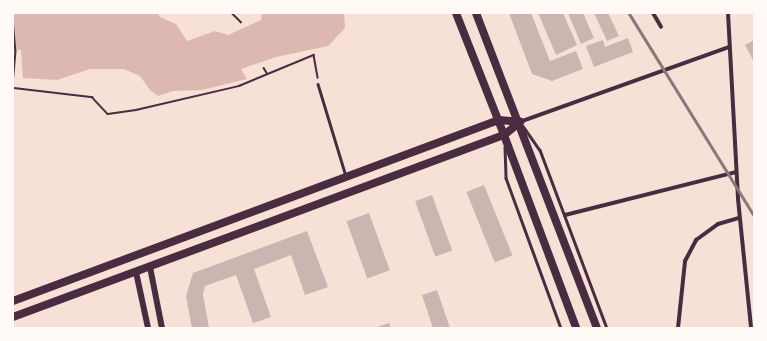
<!DOCTYPE html>
<html>
<head>
<meta charset="utf-8">
<style>
  body { margin:0 }
  #map { position:relative; width:767px; height:341px; overflow:hidden; background:#f7e1d7; font-family:Quicksand,sans-serif }
  div>[style] { position:absolute }
  [style*='--x'] { left:calc(var(--x)*1px); top:calc(var(--y)*1px); width:calc(var(--w)*1px); rotate:calc(var(--a)*1deg) }
  .water>* { inset:0; background:#dcb8b0 }
  .building>* { inset:0; background:#ccb4b1; transform-origin:0 0 }
  .path>* { height:1.5px; margin:-0.75px; padding:0 0.75px; transform-origin:0.75px; border-radius:0.75px; background:#4a2c40 }
  .service>* { height:2.5px; margin:-1.25px; padding:0 1.25px; transform-origin:1.25px; border-radius:1.25px; background:#4a2c40 }
  .pedestrian>* { height:3.5px; margin:-1.75px; padding:0 1.75px; transform-origin:1.75px; border-radius:1.75px; background:#4a2c40 }
  .minor>* { height:4px; margin:-2px; padding:0 2px; transform-origin:2px; border-radius:2px; background:#4a2c40 }
  .tertiary>* { height:6px; margin:-3px; padding:0 3px; transform-origin:3px; border-radius:3px; background:#4a2c40 }
  .primary>* { height:8px; margin:-4px; padding:0 4px; transform-origin:4px; border-radius:4px; background:#4a2c40 }
  .rail>* { height:2.5px; margin:-1.25px; padding:0 1.25px; transform-origin:1.25px; border-radius:1.25px; background:#8f747c }
  span { translate:-50% -50%; white-space:nowrap; text-align:center; line-height:1.15; -webkit-text-stroke:4px #fffaf5; paint-order:stroke }
  .frame { position:absolute; inset:0; border:14px solid #fffaf5; pointer-events:none }
</style>
</head>
<body>
<div id="map">
  <div class="water">
    <div style="clip-path:polygon(13px 13px,157px 13px,160px 17px,176px 24px,187px 41px,215px 31px,228px 35px,261px 20px,262px 13px,344px 13px,345px 28px,328px 46px,276px 57px,241px 69px,247px 79px,202px 90px,173px 91px,158px 96px,150px 90px,140px 76px,124px 69px,90px 69px,57px 80px,23px 78px,21px 50px,13px 49px)"></div>
  </div>
  <div class="building">
    <div style="clip-path:polygon(509px 13px,531px 13px,550px 61px,576px 51px,583px 69px,552px 81px,532px 74px)"></div>
    <div style="clip-path:polygon(538px 13px,563px 13px,577px 45px,556px 55px)"></div>
    <div style="clip-path:polygon(568px 13px,583px 13px,594px 38px,581px 44px)"></div>
    <div style="clip-path:polygon(594px 13px,608px 13px,619px 36px,607px 41px)"></div>
    <div style="clip-path:polygon(628px 38px,633px 52px,594px 67px,586px 46px,603px 40px,605px 47px)"></div>
    <div style="clip-path:polygon(754px 40px,754px 62px,745px 45px)"></div>
    <div style="left:484px;top:185px;width:76px;height:19px;rotate:68deg"></div>
    <div style="left:432px;top:195px;width:59px;height:18px;rotate:70deg"></div>
    <div style="left:369px;top:213px;width:61px;height:24px;rotate:70deg"></div>
    <div style="clip-path:polygon(307px 231px,328px 287px,305px 295px,291px 255px,254px 269px,271px 317px,253px 323px,236px 275px,205px 286px,203px 294px,209px 328px,192px 328px,186px 296px,193px 273px)"></div>
    <div style="clip-path:polygon(437px 290px,450px 328px,433px 328px,422px 295px)"></div>
    <div style="clip-path:polygon(389px 323px,391px 328px,374px 328px)"></div>
  </div>
  <div class="path">
    <div style="--x:232;--y:13;--w:13;--a:45"></div>
    <div style="--x:13;--y:19;--w:32;--a:85"></div>
    <div style="--x:16;--y:51;--w:37;--a:95"></div>
    <div style="--x:264;--y:68;--w:6;--a:59"></div>
    <div style="--x:14;--y:88;--w:79;--a:6.6"></div>
    <div style="--x:92;--y:97;--w:23;--a:47"></div>
    <div style="--x:108;--y:114;--w:28;--a:-8"></div>
    <div style="--x:136;--y:110;--w:106;--a:-13.1"></div>
    <div style="--x:239;--y:86;--w:81;--a:-22.5"></div>
    <div style="--x:314;--y:55;--w:23;--a:80"></div>
  </div>
  <div class="service">
    <div style="--x:318;--y:84;--w:96;--a:73.1"></div>
    <div style="--x:523;--y:126;--w:29;--a:55"></div>
    <div style="--x:540;--y:150;--w:190;--a:69.4"></div>
    <div style="--x:505;--y:147;--w:31;--a:88"></div>
    <div style="--x:506;--y:178;--w:160;--a:69.9"></div>
  </div>
  <div class="pedestrian">
    <div style="--x:520;--y:122;--w:222;--a:-19.7"></div>
  </div>
  <div class="minor">
    <div style="--x:653;--y:13;--w:16;--a:60"></div>
    <div style="--x:728;--y:13;--w:186;--a:86.9"></div>
    <div style="--x:738;--y:199;--w:130;--a:84.2"></div>
    <div style="--x:565;--y:215;--w:176;--a:-14.1"></div>
    <div style="--x:678;--y:328;--w:67;--a:-84"></div>
    <div style="--x:685;--y:261;--w:24;--a:-62"></div>
    <div style="--x:696;--y:240;--w:27;--a:-36"></div>
    <div style="--x:718;--y:224;--w:22;--a:-16"></div>
  </div>
  <div class="tertiary">
    <div style="--x:150;--y:267;--w:62;--a:78.9"></div>
    <div style="--x:136;--y:272;--w:57;--a:77.9"></div>
  </div>
  <div class="primary">
    <div style="--x:456;--y:13;--w:131;--a:68.5"></div>
    <div style="--x:504;--y:135;--w:206;--a:69.5"></div>
    <div style="--x:476;--y:13;--w:337;--a:69"></div>
    <div style="--x:13;--y:301;--w:519;--a:-20.43"></div>
    <div style="--x:499;--y:120;--w:21;--a:5"></div>
    <div style="--x:13;--y:317;--w:524;--a:-20.34"></div>
    <div style="--x:504;--y:135;--w:21;--a:-39"></div>
  </div>
  <div class="rail">
    <div style="--x:629;--y:13;--w:238;--a:58.3"></div>
  </div>
  <div class="frame"></div>
</div>
</body>
</html>
